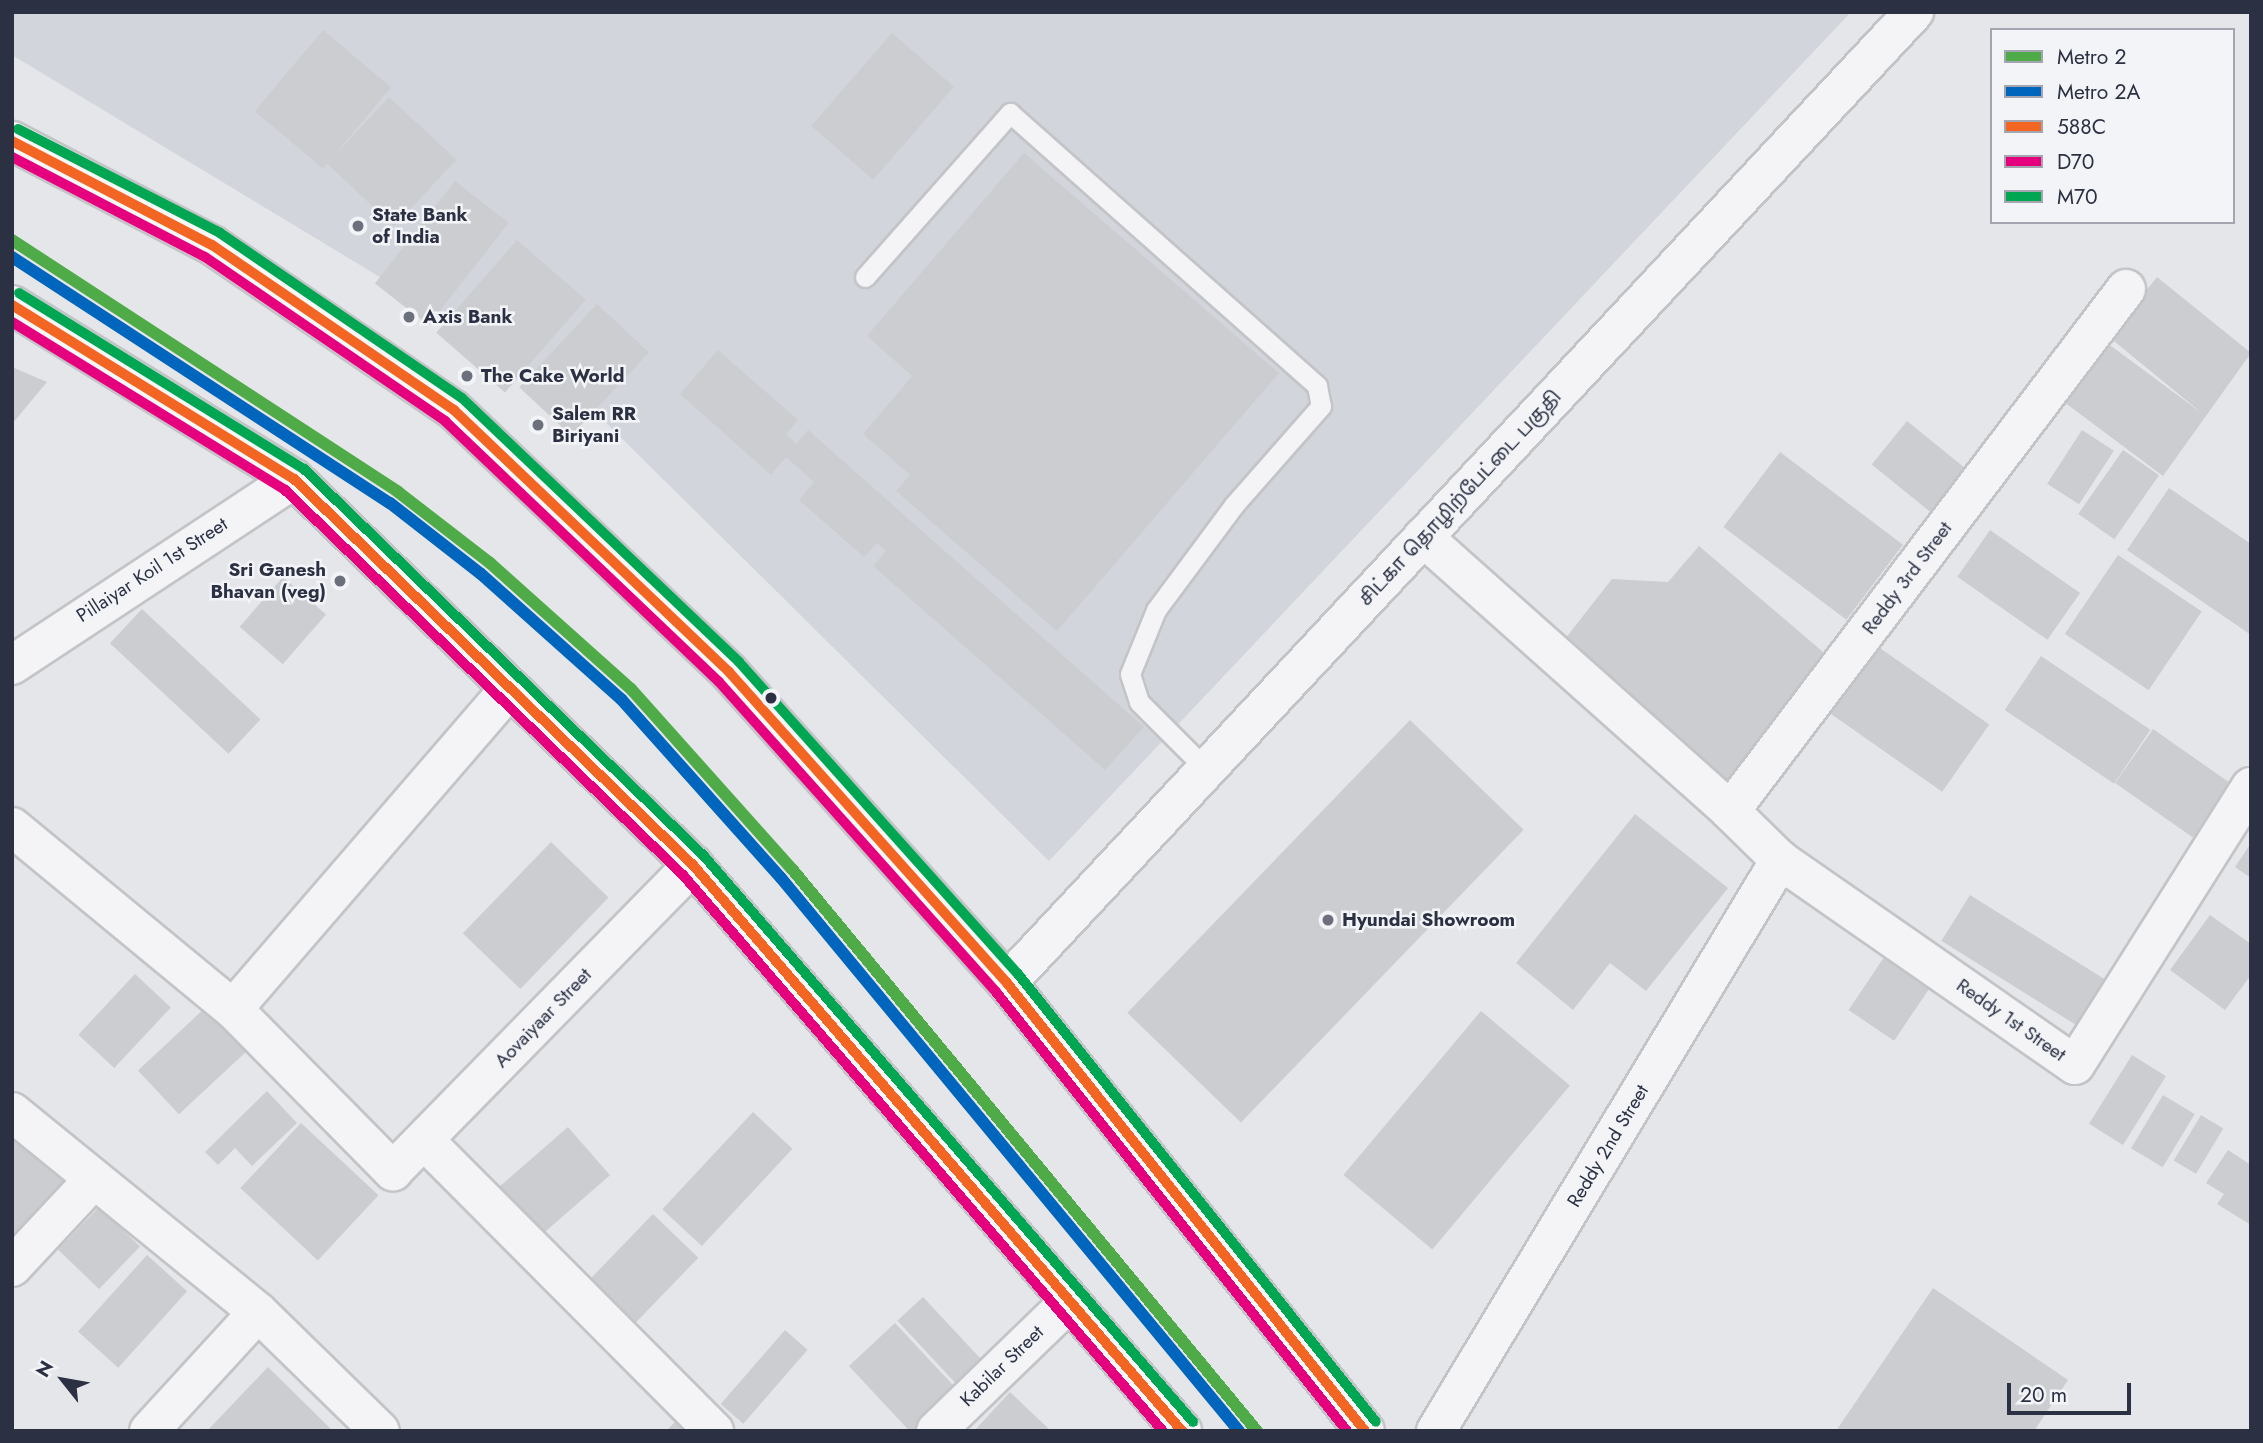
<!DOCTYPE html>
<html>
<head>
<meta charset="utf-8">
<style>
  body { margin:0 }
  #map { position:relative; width:2263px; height:1443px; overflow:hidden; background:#e5e6e9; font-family:Jost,"Noto Sans Tamil",sans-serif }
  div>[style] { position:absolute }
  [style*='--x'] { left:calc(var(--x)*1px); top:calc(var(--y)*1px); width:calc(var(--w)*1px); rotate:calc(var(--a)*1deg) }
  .built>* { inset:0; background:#d3d5dc }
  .building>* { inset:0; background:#cbcdd0; transform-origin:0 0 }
  .roads { filter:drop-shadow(2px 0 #c3c4c7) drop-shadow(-2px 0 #c3c4c7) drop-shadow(0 2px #c3c4c7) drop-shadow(0 -2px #c3c4c7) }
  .service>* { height:19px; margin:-9.5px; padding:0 9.5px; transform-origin:9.5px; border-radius:9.5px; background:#f4f4f6 }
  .minor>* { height:38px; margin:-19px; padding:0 19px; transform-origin:19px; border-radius:19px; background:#f4f4f6 }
  .tertiary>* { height:38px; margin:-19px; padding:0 19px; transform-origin:19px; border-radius:19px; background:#f4f4f6 }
  .primary>* { height:38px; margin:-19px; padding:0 19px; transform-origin:19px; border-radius:19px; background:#f7f7f8 }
  .bus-1>* { height:10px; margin:-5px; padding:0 5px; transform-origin:5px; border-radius:5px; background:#f26522 }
  .bus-2>* { height:10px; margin:-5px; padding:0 5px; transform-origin:5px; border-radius:5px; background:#e5007d }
  .bus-3>* { height:10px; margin:-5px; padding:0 5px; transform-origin:5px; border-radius:5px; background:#00a651 }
  .metro-1>* { height:12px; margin:-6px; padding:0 6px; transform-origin:6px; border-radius:6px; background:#4faa48 }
  .metro-2>* { height:12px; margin:-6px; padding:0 6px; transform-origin:6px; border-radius:6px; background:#0065bd }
  .dots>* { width:19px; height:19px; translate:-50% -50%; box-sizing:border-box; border:4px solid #f3f4f8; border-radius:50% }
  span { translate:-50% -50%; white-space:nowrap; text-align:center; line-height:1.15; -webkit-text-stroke:5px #f3f4f8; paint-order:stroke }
  .poi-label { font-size:19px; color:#2b3143; font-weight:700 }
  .left { translate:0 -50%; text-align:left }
  .right { translate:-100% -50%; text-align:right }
  .street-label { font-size:19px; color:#2b3143 }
  .frame { position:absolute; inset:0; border:14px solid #2b3143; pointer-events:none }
  .legend { position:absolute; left:1990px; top:28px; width:245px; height:196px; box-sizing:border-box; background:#f3f4f8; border:2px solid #a3a6b0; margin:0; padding:9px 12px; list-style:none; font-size:21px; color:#2b3143 }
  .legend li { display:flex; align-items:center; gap:14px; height:35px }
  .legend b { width:35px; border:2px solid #a3a6b0 }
  .north { position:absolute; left:28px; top:1345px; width:70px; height:70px; -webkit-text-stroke:5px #f3f4f8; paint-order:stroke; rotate:301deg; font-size:19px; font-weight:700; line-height:28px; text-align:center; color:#2b3143 }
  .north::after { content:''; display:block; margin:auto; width:24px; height:32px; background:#2b3143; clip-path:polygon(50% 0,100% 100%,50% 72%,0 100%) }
  .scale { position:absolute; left:2007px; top:1383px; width:124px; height:32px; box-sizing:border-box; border:4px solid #2b3143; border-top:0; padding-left:9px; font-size:21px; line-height:24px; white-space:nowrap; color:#2b3143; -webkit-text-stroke:5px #f3f4f8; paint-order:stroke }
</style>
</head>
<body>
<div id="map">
  <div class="built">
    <div style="clip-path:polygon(12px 12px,1851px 12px,1049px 861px,582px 399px,12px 55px)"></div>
  </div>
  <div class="building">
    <div style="left:323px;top:30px;width:89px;height:106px;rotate:40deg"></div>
    <div style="left:892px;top:33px;width:82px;height:123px;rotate:41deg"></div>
    <div style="left:389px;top:97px;width:92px;height:91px;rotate:43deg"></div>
    <div style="clip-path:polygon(1024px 153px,1279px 373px,1057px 631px,896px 491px,910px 475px,863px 434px,912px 376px,867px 336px)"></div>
    <div style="left:455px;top:181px;width:68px;height:130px;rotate:38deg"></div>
    <div style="left:517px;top:240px;width:91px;height:123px;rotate:41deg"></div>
    <div style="clip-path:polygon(2157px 277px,2251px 353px,2163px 476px,2056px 396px,2099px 337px,2203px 414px,2109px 337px)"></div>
    <div style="left:597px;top:304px;width:71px;height:114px;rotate:43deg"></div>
    <div style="clip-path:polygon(718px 350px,798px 420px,786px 434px,796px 444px,808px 430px,1144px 727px,1105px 770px,873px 566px,886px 551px,877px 543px,864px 557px,799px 500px,814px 482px,786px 457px,771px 475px,680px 394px)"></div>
    <div style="clip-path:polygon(12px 367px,47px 382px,12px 424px)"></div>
    <div style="left:1907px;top:421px;width:81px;height:56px;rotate:39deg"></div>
    <div style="left:2082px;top:430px;width:38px;height:64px;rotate:33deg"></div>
    <div style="left:2123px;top:450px;width:44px;height:78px;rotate:35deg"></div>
    <div style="left:1780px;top:452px;width:154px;height:94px;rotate:37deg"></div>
    <div style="clip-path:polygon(2169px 488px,2251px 544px,2251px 635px,2127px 550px)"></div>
    <div style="left:1990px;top:530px;width:110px;height:57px;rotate:35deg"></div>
    <div style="clip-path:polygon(1699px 546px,1830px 658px,1723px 793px,1561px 644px,1612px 579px,1668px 582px)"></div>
    <div style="left:2118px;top:555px;width:101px;height:95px;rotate:34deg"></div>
    <div style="left:283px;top:577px;width:57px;height:66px;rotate:41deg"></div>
    <div style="left:142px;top:609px;width:162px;height:47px;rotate:43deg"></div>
    <div style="left:1877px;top:646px;width:137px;height:82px;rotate:35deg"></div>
    <div style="left:2041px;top:656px;width:132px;height:65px;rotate:34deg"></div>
    <div style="left:1410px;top:720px;width:158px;height:407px;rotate:44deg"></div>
    <div style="left:2153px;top:729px;width:95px;height:66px;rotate:35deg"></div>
    <div style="clip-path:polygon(1635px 814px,1728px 888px,1646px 991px,1610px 963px,1573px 1010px,1516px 963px)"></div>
    <div style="left:551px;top:842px;width:80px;height:127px;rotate:44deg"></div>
    <div style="clip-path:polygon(2251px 843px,2251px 878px,2235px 867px)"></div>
    <div style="left:1970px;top:895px;width:166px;height:54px;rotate:32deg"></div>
    <div style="clip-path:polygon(2210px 915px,2251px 944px,2251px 975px,2225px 1010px,2170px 970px)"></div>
    <div style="left:1891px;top:947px;width:55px;height:76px;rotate:34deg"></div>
    <div style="left:135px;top:974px;width:49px;height:83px;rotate:43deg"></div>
    <div style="left:206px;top:1007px;width:60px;height:93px;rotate:47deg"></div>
    <div style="left:1481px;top:1011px;width:116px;height:214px;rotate:40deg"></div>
    <div style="left:2132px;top:1055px;width:40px;height:81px;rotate:32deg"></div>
    <div style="clip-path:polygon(267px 1091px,297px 1123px,252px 1166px,235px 1148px,218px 1165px,205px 1152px)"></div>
    <div style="left:2163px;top:1095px;width:37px;height:62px;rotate:31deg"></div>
    <div style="left:753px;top:1112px;width:54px;height:133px;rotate:43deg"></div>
    <div style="left:2201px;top:1115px;width:26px;height:53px;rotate:31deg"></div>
    <div style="left:301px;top:1123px;width:106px;height:89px;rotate:43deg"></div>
    <div style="left:568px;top:1127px;width:64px;height:94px;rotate:49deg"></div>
    <div style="clip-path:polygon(12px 1130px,67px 1179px,12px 1241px)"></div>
    <div style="clip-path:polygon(2228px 1150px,2251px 1165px,2251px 1225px,2217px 1204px,2224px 1194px,2206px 1183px)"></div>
    <div style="left:99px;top:1207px;width:57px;height:59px;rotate:44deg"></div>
    <div style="left:653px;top:1214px;width:63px;height:105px;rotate:44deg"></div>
    <div style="left:147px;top:1255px;width:54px;height:103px;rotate:42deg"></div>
    <div style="clip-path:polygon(1933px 1288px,2068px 1380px,2034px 1431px,1836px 1431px)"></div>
    <div style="left:923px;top:1297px;width:95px;height:35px;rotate:47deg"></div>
    <div style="left:895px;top:1323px;width:92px;height:63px;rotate:47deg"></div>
    <div style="left:785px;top:1330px;width:30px;height:98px;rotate:41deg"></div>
    <div style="clip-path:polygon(268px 1367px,333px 1431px,207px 1431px)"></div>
    <div style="clip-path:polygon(1010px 1392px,1051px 1431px,974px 1431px)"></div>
    <div style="clip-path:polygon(677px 1420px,688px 1431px,666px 1431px)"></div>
  </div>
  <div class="roads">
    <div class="service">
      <div style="--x:865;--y:277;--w:219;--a:-48.5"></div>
      <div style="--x:1010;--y:113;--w:411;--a:41.6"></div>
      <div style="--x:1317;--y:386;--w:20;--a:79"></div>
      <div style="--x:1321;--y:406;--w:132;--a:131.3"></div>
      <div style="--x:1234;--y:505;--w:131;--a:126.6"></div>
      <div style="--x:1156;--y:610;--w:69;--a:112.1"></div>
      <div style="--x:1130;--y:674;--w:29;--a:72"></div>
      <div style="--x:1139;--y:702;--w:96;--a:45"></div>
    </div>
    <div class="minor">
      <div style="--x:2126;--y:289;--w:655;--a:127.18"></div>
      <div style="--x:1730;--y:811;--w:70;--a:44.4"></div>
      <div style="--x:1780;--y:860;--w:359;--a:34.8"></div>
      <div style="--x:2075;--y:1065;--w:329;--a:-57.7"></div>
      <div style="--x:1423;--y:537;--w:411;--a:41.7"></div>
      <div style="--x:12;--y:665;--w:338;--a:-33.4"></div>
      <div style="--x:12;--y:827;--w:286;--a:39.5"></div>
      <div style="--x:233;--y:1009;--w:228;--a:45.4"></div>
      <div style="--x:393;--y:1171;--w:429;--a:-45.6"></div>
      <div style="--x:233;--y:1009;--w:424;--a:-49.2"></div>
      <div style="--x:12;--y:1112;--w:317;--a:39.1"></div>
      <div style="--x:258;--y:1312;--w:170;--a:44.3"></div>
      <div style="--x:424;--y:1140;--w:411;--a:45.1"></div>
      <div style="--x:12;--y:1267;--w:120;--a:-47"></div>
      <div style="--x:149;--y:1431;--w:161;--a:-47.5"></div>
      <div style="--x:936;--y:1431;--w:185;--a:-44.1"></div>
      <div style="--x:1436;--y:1431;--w:667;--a:-58.93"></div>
    </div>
    <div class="tertiary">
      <div style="--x:1007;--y:983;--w:1329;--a:-46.95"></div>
    </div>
    <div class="primary">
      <div style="--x:12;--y:141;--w:225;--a:27.5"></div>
      <div style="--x:212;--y:245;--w:293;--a:34.3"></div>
      <div style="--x:454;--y:410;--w:380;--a:43.6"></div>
      <div style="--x:729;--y:672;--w:417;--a:48.2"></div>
      <div style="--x:1007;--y:983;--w:573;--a:51.37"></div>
      <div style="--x:12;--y:305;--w:331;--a:31.7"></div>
      <div style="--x:294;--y:479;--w:555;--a:44.05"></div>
      <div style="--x:693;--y:865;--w:748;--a:49.17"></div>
    </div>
  </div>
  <div class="bus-1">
    <div style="--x:12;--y:141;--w:225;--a:27.5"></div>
    <div style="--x:212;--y:245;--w:293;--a:34.3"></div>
    <div style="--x:454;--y:410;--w:380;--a:43.6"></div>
    <div style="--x:729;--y:672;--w:417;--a:48.2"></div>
    <div style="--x:1007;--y:983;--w:573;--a:51.37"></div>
    <div style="--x:12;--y:305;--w:331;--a:31.7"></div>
    <div style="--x:294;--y:479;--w:555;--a:44.05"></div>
    <div style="--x:693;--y:865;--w:748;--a:49.17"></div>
  </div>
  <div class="bus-2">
    <div style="--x:12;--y:157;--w:217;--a:27.4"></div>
    <div style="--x:205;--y:257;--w:291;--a:34.3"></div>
    <div style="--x:445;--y:421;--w:378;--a:43.6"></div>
    <div style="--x:719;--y:682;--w:416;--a:48.2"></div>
    <div style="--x:996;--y:992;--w:562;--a:51.36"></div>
    <div style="--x:12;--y:322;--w:321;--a:31.6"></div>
    <div style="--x:285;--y:490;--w:554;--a:44.05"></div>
    <div style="--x:683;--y:875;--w:735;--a:49.2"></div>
  </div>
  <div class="bus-3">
    <div style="--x:18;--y:129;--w:227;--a:27.2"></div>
    <div style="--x:220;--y:233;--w:293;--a:34.3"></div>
    <div style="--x:462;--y:398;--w:383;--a:43.6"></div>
    <div style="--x:739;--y:662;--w:419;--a:48.2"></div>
    <div style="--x:1018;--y:974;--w:573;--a:51.37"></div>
    <div style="--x:19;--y:293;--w:335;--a:31.7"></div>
    <div style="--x:304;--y:469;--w:557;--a:44.05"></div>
    <div style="--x:704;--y:856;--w:748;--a:49.17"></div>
  </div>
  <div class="metro-1">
    <div style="--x:12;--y:240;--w:461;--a:33.1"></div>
    <div style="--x:398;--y:492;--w:116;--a:37.7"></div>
    <div style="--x:490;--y:563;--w:189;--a:41.8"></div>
    <div style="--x:631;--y:689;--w:241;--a:48.2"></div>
    <div style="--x:792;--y:869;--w:729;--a:50.4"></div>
  </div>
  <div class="metro-2">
    <div style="--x:12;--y:257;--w:451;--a:33.1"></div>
    <div style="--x:390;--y:503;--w:115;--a:38"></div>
    <div style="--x:481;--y:574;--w:188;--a:41.8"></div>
    <div style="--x:621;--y:699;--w:240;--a:48.2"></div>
    <div style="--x:781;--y:878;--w:718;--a:50.37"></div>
  </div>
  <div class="dots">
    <div style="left:358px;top:226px;background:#6c707d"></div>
    <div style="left:409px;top:317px;background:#6c707d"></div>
    <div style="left:467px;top:376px;background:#6c707d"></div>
    <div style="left:538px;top:425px;background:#6c707d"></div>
    <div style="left:340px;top:581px;background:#6c707d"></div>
    <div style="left:771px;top:698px;background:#2b3143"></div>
    <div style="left:1328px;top:920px;background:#6c707d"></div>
  </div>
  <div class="poi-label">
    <span class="left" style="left:372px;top:226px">State Bank<br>of India</span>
    <span class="left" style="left:423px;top:317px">Axis Bank</span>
    <span class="left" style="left:481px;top:376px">The Cake World</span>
    <span class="left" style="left:552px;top:425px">Salem RR<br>Biriyani</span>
    <span class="right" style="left:326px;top:581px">Sri Ganesh<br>Bhavan (veg)</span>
    <span class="left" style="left:1342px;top:920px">Hyundai Showroom</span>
  </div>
  <div class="street-label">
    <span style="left:1460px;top:498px;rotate:-47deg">சிட்கா தொழிற்பேட்டை பகுதி</span>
    <span style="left:152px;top:570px;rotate:-33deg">Pillaiyar Koil 1st Street</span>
    <span style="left:1907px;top:578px;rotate:-53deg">Reddy 3rd Street</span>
    <span style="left:543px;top:1018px;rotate:-46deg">Aovaiyaar Street</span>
    <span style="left:2011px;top:1020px;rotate:35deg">Reddy 1st Street</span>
    <span style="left:1608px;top:1146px;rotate:-59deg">Reddy 2nd Street</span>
    <span style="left:1002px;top:1366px;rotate:-44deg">Kabilar Street</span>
  </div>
  <div class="frame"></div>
  <ul class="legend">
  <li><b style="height:9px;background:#4faa48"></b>Metro 2</li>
  <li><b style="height:9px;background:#0065bd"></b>Metro 2A</li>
  <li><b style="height:9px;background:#f26522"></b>588C</li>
  <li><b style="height:9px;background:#e5007d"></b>D70</li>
  <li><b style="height:9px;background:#00a651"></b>M70</li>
  </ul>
  <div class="north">N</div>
  <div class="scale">20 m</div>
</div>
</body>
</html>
